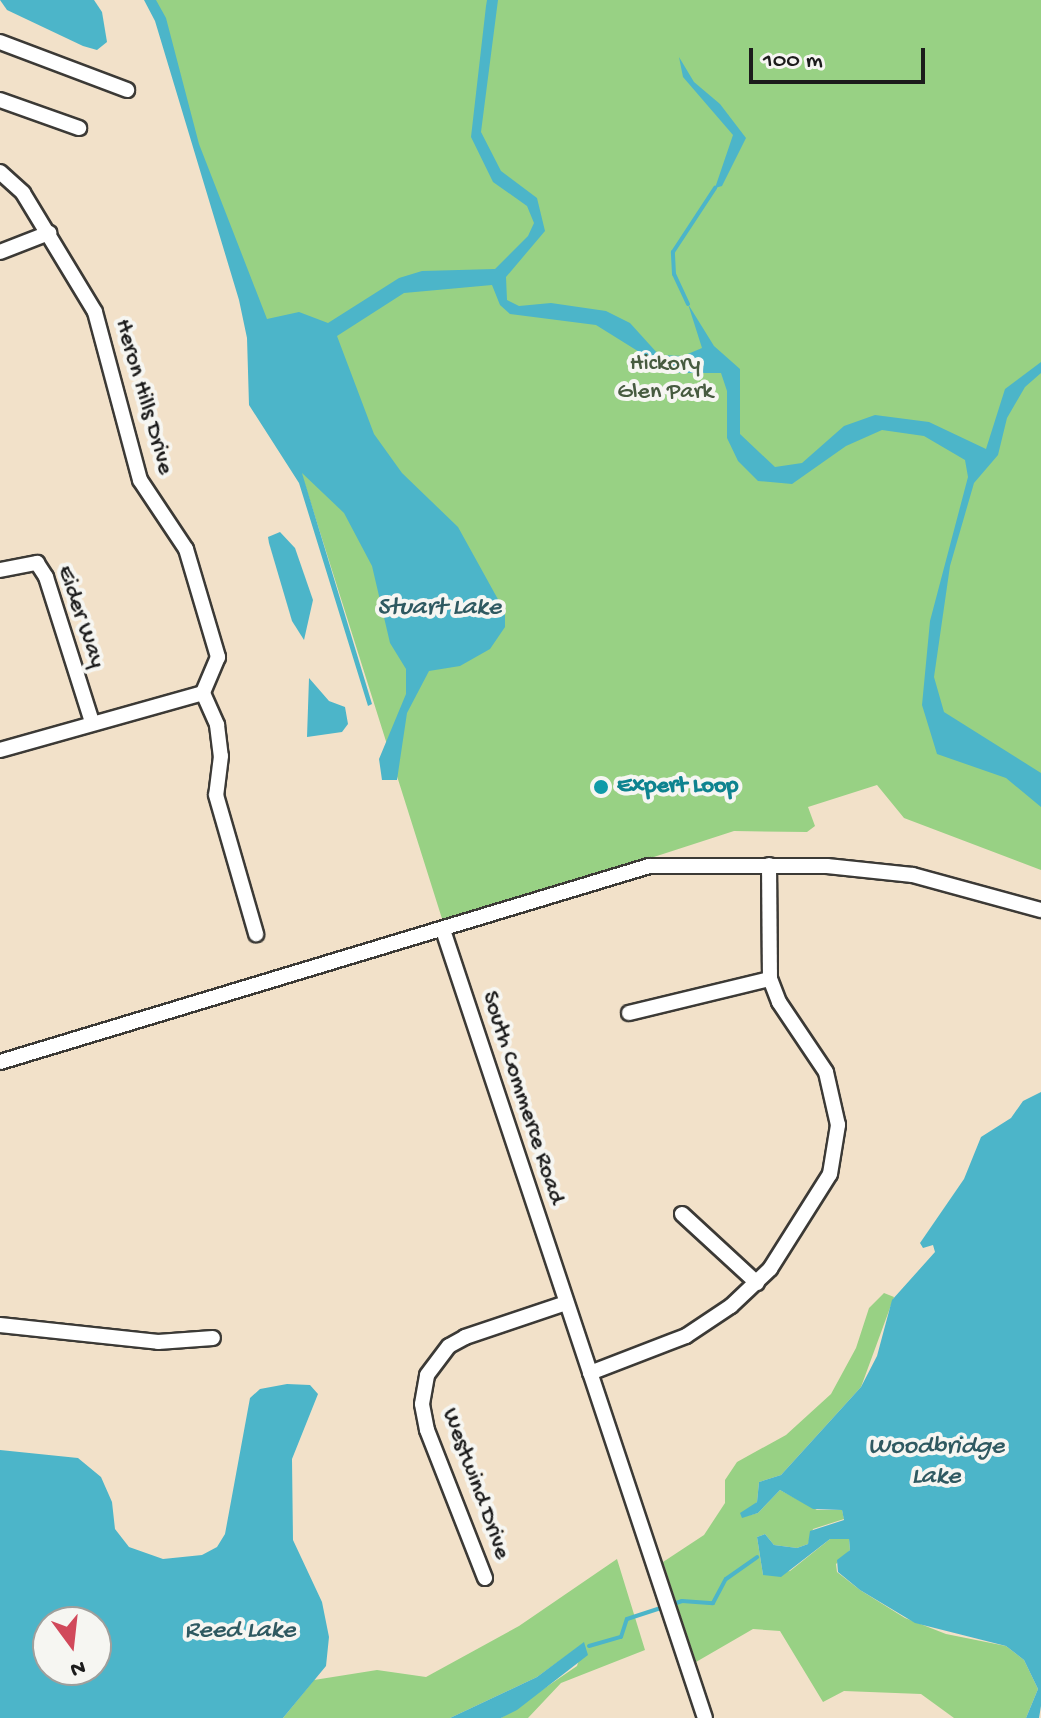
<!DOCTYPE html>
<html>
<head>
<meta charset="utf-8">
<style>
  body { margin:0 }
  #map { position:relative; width:1041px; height:1718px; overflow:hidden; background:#f2e1c9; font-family:"Gochi Hand",sans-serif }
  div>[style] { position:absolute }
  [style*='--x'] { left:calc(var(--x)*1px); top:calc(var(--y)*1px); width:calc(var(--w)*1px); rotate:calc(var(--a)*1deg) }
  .green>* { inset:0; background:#98d184 }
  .water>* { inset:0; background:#4cb5c9 }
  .stream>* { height:4px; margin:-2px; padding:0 2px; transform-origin:2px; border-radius:2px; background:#4cb5c9 }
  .roads { filter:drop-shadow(2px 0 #3c3a36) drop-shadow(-2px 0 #3c3a36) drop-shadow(0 2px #3c3a36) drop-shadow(0 -2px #3c3a36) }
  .minor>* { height:14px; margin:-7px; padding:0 7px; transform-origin:7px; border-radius:7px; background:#fff }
  .dots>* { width:22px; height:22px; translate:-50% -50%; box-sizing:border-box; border:4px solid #f6f6f2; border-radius:50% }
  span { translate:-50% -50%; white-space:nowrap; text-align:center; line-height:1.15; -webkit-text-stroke:8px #f6f6f2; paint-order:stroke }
  .park-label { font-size:24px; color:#475b40 }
  .street-label { font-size:24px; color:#1c1c1c }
  .culture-label { font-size:24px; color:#0d838f; font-weight:700 }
  .left { translate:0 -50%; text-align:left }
  .water-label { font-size:26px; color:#2f5961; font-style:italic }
  .north { position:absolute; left:32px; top:1606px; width:80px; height:80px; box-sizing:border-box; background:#f6f6f2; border:2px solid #9f9f9c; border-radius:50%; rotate:165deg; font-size:22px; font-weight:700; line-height:32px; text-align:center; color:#1c1c1c }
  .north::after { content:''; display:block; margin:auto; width:28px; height:36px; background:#d1495b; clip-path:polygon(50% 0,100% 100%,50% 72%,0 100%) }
  .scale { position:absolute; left:749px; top:48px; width:176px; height:36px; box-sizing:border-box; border:4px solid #1c1c1c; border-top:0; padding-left:10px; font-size:24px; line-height:28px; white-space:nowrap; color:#1c1c1c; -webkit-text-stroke:6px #f6f6f2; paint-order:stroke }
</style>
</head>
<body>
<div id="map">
  <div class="green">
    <div style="clip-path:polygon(152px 0,1041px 0,1041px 870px,904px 818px,877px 785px,808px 807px,815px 826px,807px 832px,734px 831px,444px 925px)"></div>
    <div style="clip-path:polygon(884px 1293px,894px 1297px,861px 1387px,781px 1475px,759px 1482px,757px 1502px,742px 1517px,758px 1513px,780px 1490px,817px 1510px,842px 1510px,844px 1519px,813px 1529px,808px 1544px,797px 1548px,774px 1545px,765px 1534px,757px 1537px,763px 1575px,790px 1571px,830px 1539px,849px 1539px,850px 1550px,836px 1564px,837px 1572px,860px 1590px,905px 1618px,946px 1634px,1006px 1646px,1024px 1660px,1038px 1689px,1026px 1718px,954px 1718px,921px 1694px,844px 1691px,823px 1702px,780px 1631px,753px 1629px,696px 1662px,663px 1562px,704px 1535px,725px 1503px,725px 1480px,737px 1462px,786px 1435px,831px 1394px,856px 1348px,869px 1308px)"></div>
    <div style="clip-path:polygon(617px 1559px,645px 1650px,561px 1683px,528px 1718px,501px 1718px,577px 1666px,584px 1643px,537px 1677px,450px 1718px,283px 1718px,314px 1680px,377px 1670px,426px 1677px,519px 1626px)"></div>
  </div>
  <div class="water">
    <div style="clip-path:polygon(0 0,94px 0,102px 12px,107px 42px,97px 50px,83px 46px,7px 10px)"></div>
    <div style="clip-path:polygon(144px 0,156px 0,166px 18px,199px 144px,267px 319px,299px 312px,328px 323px,399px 278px,422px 271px,495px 269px,528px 236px,534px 223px,527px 206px,493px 182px,471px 137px,486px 6px,487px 0,498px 0,481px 132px,501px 171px,537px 198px,545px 231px,506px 277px,507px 300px,519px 306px,551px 303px,606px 311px,630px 323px,659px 355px,683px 356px,702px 348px,688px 304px,714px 346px,740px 369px,740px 434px,775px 467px,802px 463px,844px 426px,875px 415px,929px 422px,986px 449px,1005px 389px,1041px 362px,1041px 373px,1025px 387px,1007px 418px,998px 455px,974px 483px,950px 566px,934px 677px,944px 712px,1041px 773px,1041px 807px,1006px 778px,937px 754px,922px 705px,930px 621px,968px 477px,965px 460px,924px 436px,882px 430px,846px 446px,792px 484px,758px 481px,738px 461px,727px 438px,727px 391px,721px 373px,673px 373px,596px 325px,510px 314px,500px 305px,492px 285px,404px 293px,337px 336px,374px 434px,402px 473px,458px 527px,505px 612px,505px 627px,490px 649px,460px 666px,429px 671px,407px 713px,397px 780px,382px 780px,379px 759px,406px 694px,406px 669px,390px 643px,372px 566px,344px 513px,302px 473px,372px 704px,368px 706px,299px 483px,249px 405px,247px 338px,239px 300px,155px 21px)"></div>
    <div style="clip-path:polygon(679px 57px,694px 82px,720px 104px,746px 138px,722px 186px,715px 188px,733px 135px,683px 77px)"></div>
    <div style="clip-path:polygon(280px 532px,295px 548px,313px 600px,304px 640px,292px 621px,269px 543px,268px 537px)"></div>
    <div style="clip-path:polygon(309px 678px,329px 701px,345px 707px,348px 724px,342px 732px,307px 737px)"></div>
    <div style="clip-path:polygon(1041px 1092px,1041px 1706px,1039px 1718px,1026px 1718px,1038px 1689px,1024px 1660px,1006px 1646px,915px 1623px,860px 1590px,838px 1572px,837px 1560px,850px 1550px,849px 1539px,830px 1539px,781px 1577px,763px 1575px,757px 1537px,765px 1534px,774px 1545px,797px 1548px,808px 1544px,810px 1531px,844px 1520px,842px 1510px,813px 1509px,780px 1490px,758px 1513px,742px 1518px,740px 1513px,757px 1502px,759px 1482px,781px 1475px,861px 1387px,877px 1356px,892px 1300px,935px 1252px,933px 1245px,923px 1248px,920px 1243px,964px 1179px,981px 1137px,1011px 1118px,1023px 1101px)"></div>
    <div style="clip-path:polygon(evenodd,287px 1384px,310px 1385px,318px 1394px,292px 1459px,293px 1540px,322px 1602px,329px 1637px,326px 1666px,283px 1718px,0 1718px,0 1450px,78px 1458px,101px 1477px,112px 1502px,115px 1529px,129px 1547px,163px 1559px,202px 1555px,217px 1547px,225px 1534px,250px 1398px,260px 1389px,287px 1384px,48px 1622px,96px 1622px,96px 1670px,48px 1670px,48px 1622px)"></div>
    <div style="clip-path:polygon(584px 1642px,588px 1655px,517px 1710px,501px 1718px,450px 1718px,537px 1677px)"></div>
  </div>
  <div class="stream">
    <div style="--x:688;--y:304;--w:33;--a:-115"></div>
    <div style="--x:674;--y:274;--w:22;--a:-93"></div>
    <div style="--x:673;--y:252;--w:77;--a:-56.7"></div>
    <div style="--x:589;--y:1646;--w:33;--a:-16"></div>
    <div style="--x:621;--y:1637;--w:19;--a:-72"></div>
    <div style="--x:627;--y:1619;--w:58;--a:-18.1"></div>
    <div style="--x:682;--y:1601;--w:31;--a:4"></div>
    <div style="--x:713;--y:1603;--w:27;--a:-62"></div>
    <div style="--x:726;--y:1579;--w:38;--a:-35"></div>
  </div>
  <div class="roads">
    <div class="minor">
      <div style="--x:0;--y:42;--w:136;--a:20.7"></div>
      <div style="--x:0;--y:100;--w:84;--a:19.5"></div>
      <div style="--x:0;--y:172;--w:31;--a:42"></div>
      <div style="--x:23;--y:193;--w:139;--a:58.8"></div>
      <div style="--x:95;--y:312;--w:174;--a:75"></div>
      <div style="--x:140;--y:480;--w:83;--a:56.3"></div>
      <div style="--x:186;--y:549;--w:113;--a:73.5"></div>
      <div style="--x:218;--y:657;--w:39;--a:113"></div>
      <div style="--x:0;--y:252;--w:53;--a:-21.2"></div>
      <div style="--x:0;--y:570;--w:38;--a:-11"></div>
      <div style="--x:37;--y:563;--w:17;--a:57"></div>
      <div style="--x:46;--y:577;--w:152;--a:72.4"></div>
      <div style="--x:0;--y:750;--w:211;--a:-15.7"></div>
      <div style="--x:203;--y:693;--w:35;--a:66"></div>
      <div style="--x:217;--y:725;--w:31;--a:83"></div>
      <div style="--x:221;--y:756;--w:39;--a:97"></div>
      <div style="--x:216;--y:795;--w:145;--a:73.9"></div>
      <div style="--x:443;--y:930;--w:830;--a:71.61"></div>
      <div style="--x:629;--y:1013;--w:145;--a:-13.6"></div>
      <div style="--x:0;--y:1062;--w:678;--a:-16.8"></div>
      <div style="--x:649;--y:866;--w:178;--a:0"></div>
      <div style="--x:827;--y:866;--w:86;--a:6"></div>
      <div style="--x:913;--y:875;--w:133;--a:15.3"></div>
      <div style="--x:682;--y:1214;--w:102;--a:42.6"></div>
      <div style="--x:0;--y:1325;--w:159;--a:6.1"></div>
      <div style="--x:158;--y:1342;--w:55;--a:-4.2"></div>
      <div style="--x:590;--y:1373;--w:103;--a:-21.1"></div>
      <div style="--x:686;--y:1336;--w:54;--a:-33.7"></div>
      <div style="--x:731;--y:1306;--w:54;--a:-43.5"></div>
      <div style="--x:770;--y:1269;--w:112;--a:-57.7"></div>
      <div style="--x:830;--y:1174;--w:50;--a:-80.7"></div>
      <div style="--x:838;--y:1125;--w:54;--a:-102.8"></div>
      <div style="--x:826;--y:1072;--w:84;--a:-123.9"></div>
      <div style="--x:779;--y:1002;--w:25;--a:-111"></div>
      <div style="--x:770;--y:979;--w:114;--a:-90.5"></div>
      <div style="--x:485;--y:1578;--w:159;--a:-111.4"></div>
      <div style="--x:427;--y:1430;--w:26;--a:-101"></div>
      <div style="--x:422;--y:1404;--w:29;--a:-80"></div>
      <div style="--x:427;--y:1375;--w:36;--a:-53"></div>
      <div style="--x:449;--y:1346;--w:18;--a:-29"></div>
      <div style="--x:465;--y:1337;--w:107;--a:-18.6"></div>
    </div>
  </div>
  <div class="dots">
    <div style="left:601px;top:787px;background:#0f9aa8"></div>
  </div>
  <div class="park-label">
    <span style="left:665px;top:379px">Hickory<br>Glen Park</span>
  </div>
  <div class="street-label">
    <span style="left:143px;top:397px;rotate:74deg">Heron Hills Drive</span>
    <span style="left:80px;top:617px;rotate:71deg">Eider Way</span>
    <span style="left:522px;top:1098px;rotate:72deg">South Commerce Road</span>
    <span style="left:475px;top:1484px;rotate:70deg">Westwind Drive</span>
  </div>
  <div class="culture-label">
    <span class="left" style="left:617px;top:787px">Expert Loop</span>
  </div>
  <div class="water-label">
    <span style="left:439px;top:609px">Stuart Lake</span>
    <span style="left:936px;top:1463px">Woodbridge<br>Lake</span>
    <span style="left:240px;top:1632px">Reed Lake</span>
  </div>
  <div class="north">N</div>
  <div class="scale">100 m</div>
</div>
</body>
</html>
